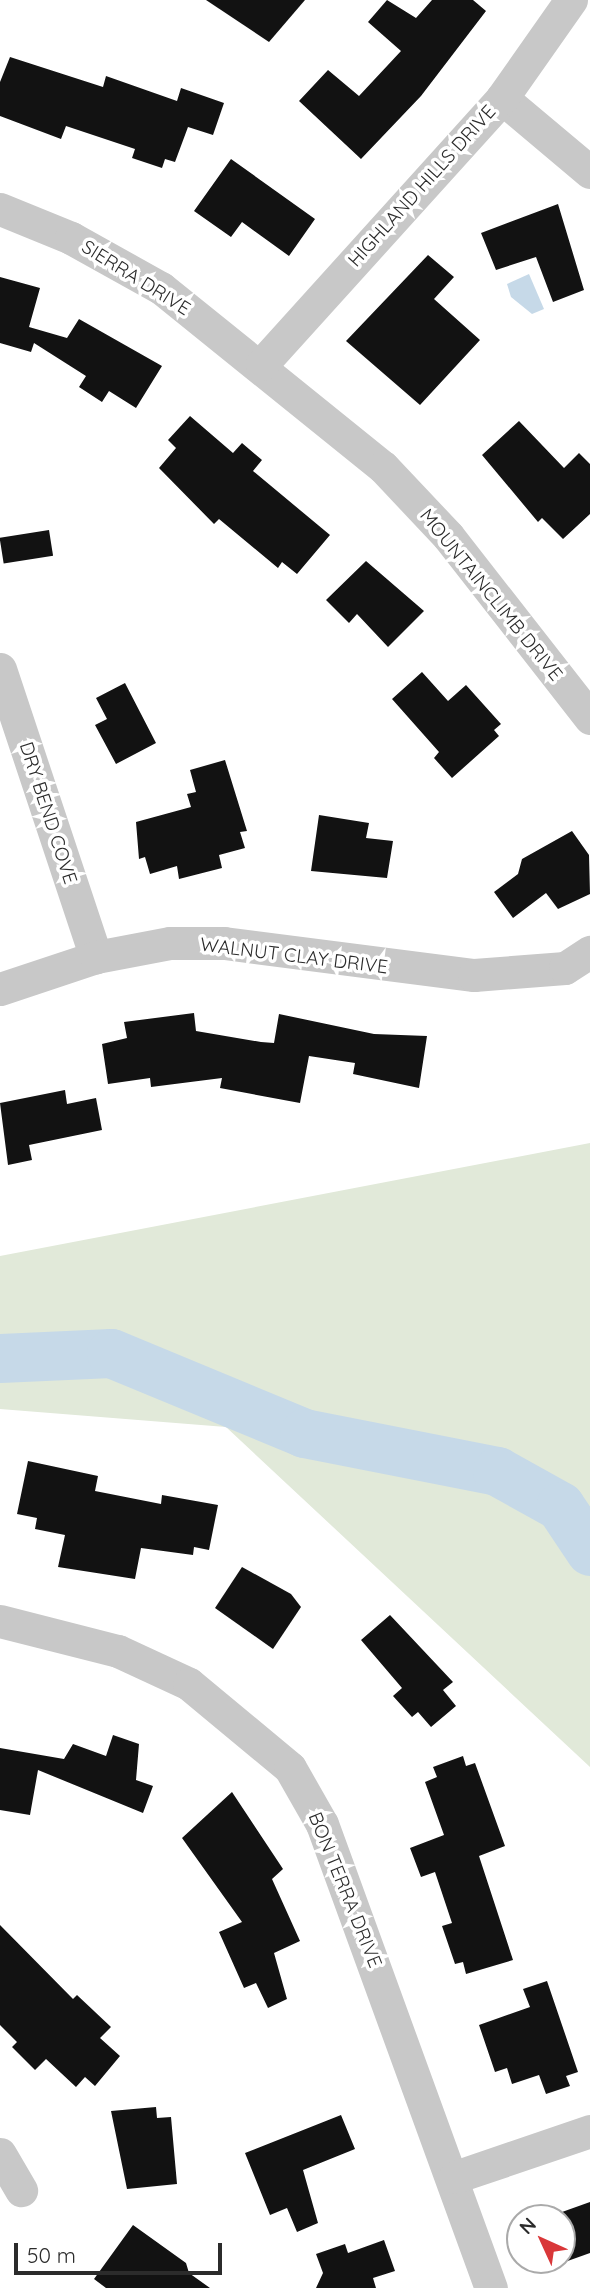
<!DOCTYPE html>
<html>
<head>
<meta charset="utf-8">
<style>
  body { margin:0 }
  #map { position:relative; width:590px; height:2288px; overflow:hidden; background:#fff; font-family:Quicksand,sans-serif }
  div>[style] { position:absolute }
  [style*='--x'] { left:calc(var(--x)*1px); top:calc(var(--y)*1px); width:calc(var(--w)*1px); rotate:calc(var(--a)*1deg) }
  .green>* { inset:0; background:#e1e9d9 }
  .water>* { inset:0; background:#c6d9e8 }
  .river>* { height:49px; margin:-24.5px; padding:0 24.5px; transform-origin:24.5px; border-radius:24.5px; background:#c6d9e8 }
  .building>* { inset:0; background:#121212; transform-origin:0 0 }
  .minor>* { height:33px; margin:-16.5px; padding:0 16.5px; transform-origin:16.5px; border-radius:16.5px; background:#c8c8c8 }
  span { translate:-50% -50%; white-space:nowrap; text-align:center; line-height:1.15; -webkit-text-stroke:7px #fff; paint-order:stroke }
  .street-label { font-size:19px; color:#2b2b2b }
  .north { position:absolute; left:506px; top:2204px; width:70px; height:70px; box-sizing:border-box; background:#fff; border:2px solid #aaa; border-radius:50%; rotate:315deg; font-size:19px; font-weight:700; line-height:28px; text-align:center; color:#2b2b2b }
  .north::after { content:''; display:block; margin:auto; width:24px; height:32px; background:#d93739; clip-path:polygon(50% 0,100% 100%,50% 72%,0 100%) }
  .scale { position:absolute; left:14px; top:2243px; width:208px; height:32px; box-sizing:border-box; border:4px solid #2b2b2b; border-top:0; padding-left:9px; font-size:21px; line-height:24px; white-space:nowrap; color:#2b2b2b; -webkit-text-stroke:5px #fff; paint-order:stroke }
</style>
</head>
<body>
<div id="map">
  <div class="green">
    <div style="clip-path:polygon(590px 1143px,590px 1767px,226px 1427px,0 1409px,0 1256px)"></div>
  </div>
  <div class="water">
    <div style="clip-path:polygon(529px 274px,544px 309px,532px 314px,511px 297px,507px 284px)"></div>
  </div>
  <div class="river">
    <div style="--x:0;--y:1358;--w:111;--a:-2.6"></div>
    <div style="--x:111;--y:1353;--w:209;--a:22.5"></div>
    <div style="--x:304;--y:1433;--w:197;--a:11.1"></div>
    <div style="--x:497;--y:1471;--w:72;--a:29.1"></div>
    <div style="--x:560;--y:1506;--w:54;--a:56.3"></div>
  </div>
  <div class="building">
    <div style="clip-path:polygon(206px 0,305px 0,269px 42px)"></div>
    <div style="clip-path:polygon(387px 0,416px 18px,432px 0,473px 0,486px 11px,421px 96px,361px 159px,299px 101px,328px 70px,359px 96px,401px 51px,368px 22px)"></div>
    <div style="clip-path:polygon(10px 57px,103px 87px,106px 76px,177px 101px,181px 88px,224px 103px,213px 135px,188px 127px,175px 162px,165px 159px,162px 168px,132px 158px,135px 149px,66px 126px,61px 139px,0 116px,0 82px)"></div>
    <div style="clip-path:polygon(231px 159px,315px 219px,289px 256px,242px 222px,231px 237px,194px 211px)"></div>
    <div style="clip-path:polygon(558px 204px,584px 290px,553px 302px,536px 257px,496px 270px,481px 233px)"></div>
    <div style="clip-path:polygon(428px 255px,454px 277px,434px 299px,480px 340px,420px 405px,346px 341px)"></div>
    <div style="clip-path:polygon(0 277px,40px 288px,29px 327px,67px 338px,79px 319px,162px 366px,136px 408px,109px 391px,102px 402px,79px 387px,86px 376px,34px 343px,31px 352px,0 343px)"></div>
    <div style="clip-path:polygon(190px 416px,233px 453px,242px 443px,262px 460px,253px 471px,330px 535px,297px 574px,282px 562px,278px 568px,219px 519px,214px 524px,159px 468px,176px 448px,168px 440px)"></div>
    <div style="clip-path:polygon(519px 421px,564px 468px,579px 453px,590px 464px,590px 514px,563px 539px,542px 518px,538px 522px,482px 455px)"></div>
    <div style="left:49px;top:530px;width:26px;height:50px;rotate:81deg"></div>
    <div style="clip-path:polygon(366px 561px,424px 611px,388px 647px,357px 614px,349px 623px,326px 600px)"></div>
    <div style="clip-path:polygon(422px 672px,448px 701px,466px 685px,501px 724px,494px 730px,499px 736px,452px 778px,434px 758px,439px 752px,392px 699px)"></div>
    <div style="clip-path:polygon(125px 683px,156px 743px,116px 764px,95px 725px,107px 719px,96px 698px)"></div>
    <div style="clip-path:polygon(225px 760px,247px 831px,240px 832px,245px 848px,219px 855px,222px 868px,179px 879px,177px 866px,150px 874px,145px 857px,139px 859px,136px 822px,191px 807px,187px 794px,196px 792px,190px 770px)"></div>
    <div style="clip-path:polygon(319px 815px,369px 823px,366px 838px,393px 841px,387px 878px,311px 871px)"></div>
    <div style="clip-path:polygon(572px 831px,589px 855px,590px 894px,558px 909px,546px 893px,513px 918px,494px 892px,518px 874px,522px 859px)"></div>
    <div style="clip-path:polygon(194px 1013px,196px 1031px,261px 1042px,274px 1043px,279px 1014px,374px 1034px,427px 1036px,419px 1088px,353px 1074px,355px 1063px,309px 1056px,300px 1103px,220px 1088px,222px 1078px,151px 1087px,150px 1078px,108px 1084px,102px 1044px,127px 1038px,124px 1022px)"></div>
    <div style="clip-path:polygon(65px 1090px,67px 1104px,96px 1098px,102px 1130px,29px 1145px,32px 1160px,8px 1165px,0 1103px)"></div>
    <div style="clip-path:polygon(28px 1461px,98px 1476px,95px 1491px,161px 1504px,162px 1495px,218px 1505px,209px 1550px,194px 1547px,193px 1555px,141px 1548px,135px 1579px,58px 1567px,65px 1535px,35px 1529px,37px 1518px,17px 1514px)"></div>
    <div style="clip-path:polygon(242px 1567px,291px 1594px,301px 1607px,273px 1649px,215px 1608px)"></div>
    <div style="clip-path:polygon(390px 1615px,453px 1682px,443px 1690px,456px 1706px,431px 1727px,418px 1712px,412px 1717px,393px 1696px,402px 1688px,361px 1640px)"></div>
    <div style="clip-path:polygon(113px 1735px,139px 1744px,136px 1780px,153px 1786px,143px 1813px,38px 1770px,30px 1815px,0 1810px,0 1748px,64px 1759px,73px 1744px,106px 1756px)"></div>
    <div style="clip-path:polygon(463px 1756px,466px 1766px,475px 1763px,505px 1846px,479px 1856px,513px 1960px,466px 1974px,463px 1962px,455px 1964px,442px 1926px,452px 1923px,435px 1872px,421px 1877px,410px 1848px,444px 1835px,425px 1782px,437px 1777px,433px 1767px)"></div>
    <div style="clip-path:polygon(232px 1792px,283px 1869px,272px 1879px,300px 1941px,274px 1953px,287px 1999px,268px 2008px,256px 1983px,244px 1988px,219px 1932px,242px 1922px,182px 1838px)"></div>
    <div style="clip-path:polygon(0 1925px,73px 1999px,77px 1995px,111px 2027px,100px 2038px,120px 2056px,95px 2086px,85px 2077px,76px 2087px,46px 2059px,35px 2070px,12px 2047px,17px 2042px,0 2025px)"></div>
    <div style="clip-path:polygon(547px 1981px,578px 2072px,566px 2076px,570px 2086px,546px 2094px,539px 2075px,512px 2084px,507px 2068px,495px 2072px,479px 2025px,530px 2007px,523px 1989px)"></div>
    <div style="clip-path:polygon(156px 2107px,157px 2118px,171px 2117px,177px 2184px,127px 2189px,111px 2111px)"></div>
    <div style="clip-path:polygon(341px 2115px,355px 2149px,303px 2170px,318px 2223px,297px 2232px,287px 2208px,270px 2215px,245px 2153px)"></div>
    <div style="clip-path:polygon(590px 2202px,590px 2253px,562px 2263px,562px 2212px)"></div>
    <div style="clip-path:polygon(133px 2225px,186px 2263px,189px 2273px,210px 2288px,106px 2288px,94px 2279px)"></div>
    <div style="clip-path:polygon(384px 2240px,395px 2271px,373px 2278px,376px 2288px,316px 2288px,323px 2273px,316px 2254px,345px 2244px,348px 2253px)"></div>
  </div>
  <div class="minor">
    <div style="--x:502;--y:98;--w:115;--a:40.1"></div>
    <div style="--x:0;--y:209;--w:77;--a:22.2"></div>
    <div style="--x:71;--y:238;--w:103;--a:29.1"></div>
    <div style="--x:161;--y:288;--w:285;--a:38.9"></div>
    <div style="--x:383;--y:467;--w:95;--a:46.7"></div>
    <div style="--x:448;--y:536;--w:231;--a:52"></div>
    <div style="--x:262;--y:364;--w:358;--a:-47.9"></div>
    <div style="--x:502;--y:98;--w:120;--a:-54.9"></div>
    <div style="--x:0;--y:669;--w:304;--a:71.6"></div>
    <div style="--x:0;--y:989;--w:101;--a:-18.4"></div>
    <div style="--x:96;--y:957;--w:75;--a:-10.7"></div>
    <div style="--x:170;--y:943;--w:54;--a:0"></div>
    <div style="--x:224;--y:943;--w:252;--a:7.3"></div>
    <div style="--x:474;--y:975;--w:91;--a:-4.4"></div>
    <div style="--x:565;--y:968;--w:30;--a:-33"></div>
    <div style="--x:0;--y:1621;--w:122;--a:14.3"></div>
    <div style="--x:118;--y:1651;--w:78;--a:24.9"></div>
    <div style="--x:189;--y:1684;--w:131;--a:39.7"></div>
    <div style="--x:290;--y:1768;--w:64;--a:60.3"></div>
    <div style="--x:322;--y:1824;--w:494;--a:70"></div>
    <div style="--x:0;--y:2154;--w:42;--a:59.7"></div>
    <div style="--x:455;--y:2177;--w:143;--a:-18.8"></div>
  </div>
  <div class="street-label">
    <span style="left:422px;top:186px;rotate:-48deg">HIGHLAND HILLS DRIVE</span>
    <span style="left:136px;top:278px;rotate:32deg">SIERRA DRIVE</span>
    <span style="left:491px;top:595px;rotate:51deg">MOUNTAINCLIMB DRIVE</span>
    <span style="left:48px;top:813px;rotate:72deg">DRY BEND COVE</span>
    <span style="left:294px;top:956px;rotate:7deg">WALNUT CLAY DRIVE</span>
    <span style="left:345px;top:1890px;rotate:68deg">BON TERRA DRIVE</span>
  </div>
  <div class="north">N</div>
  <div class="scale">50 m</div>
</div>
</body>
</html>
